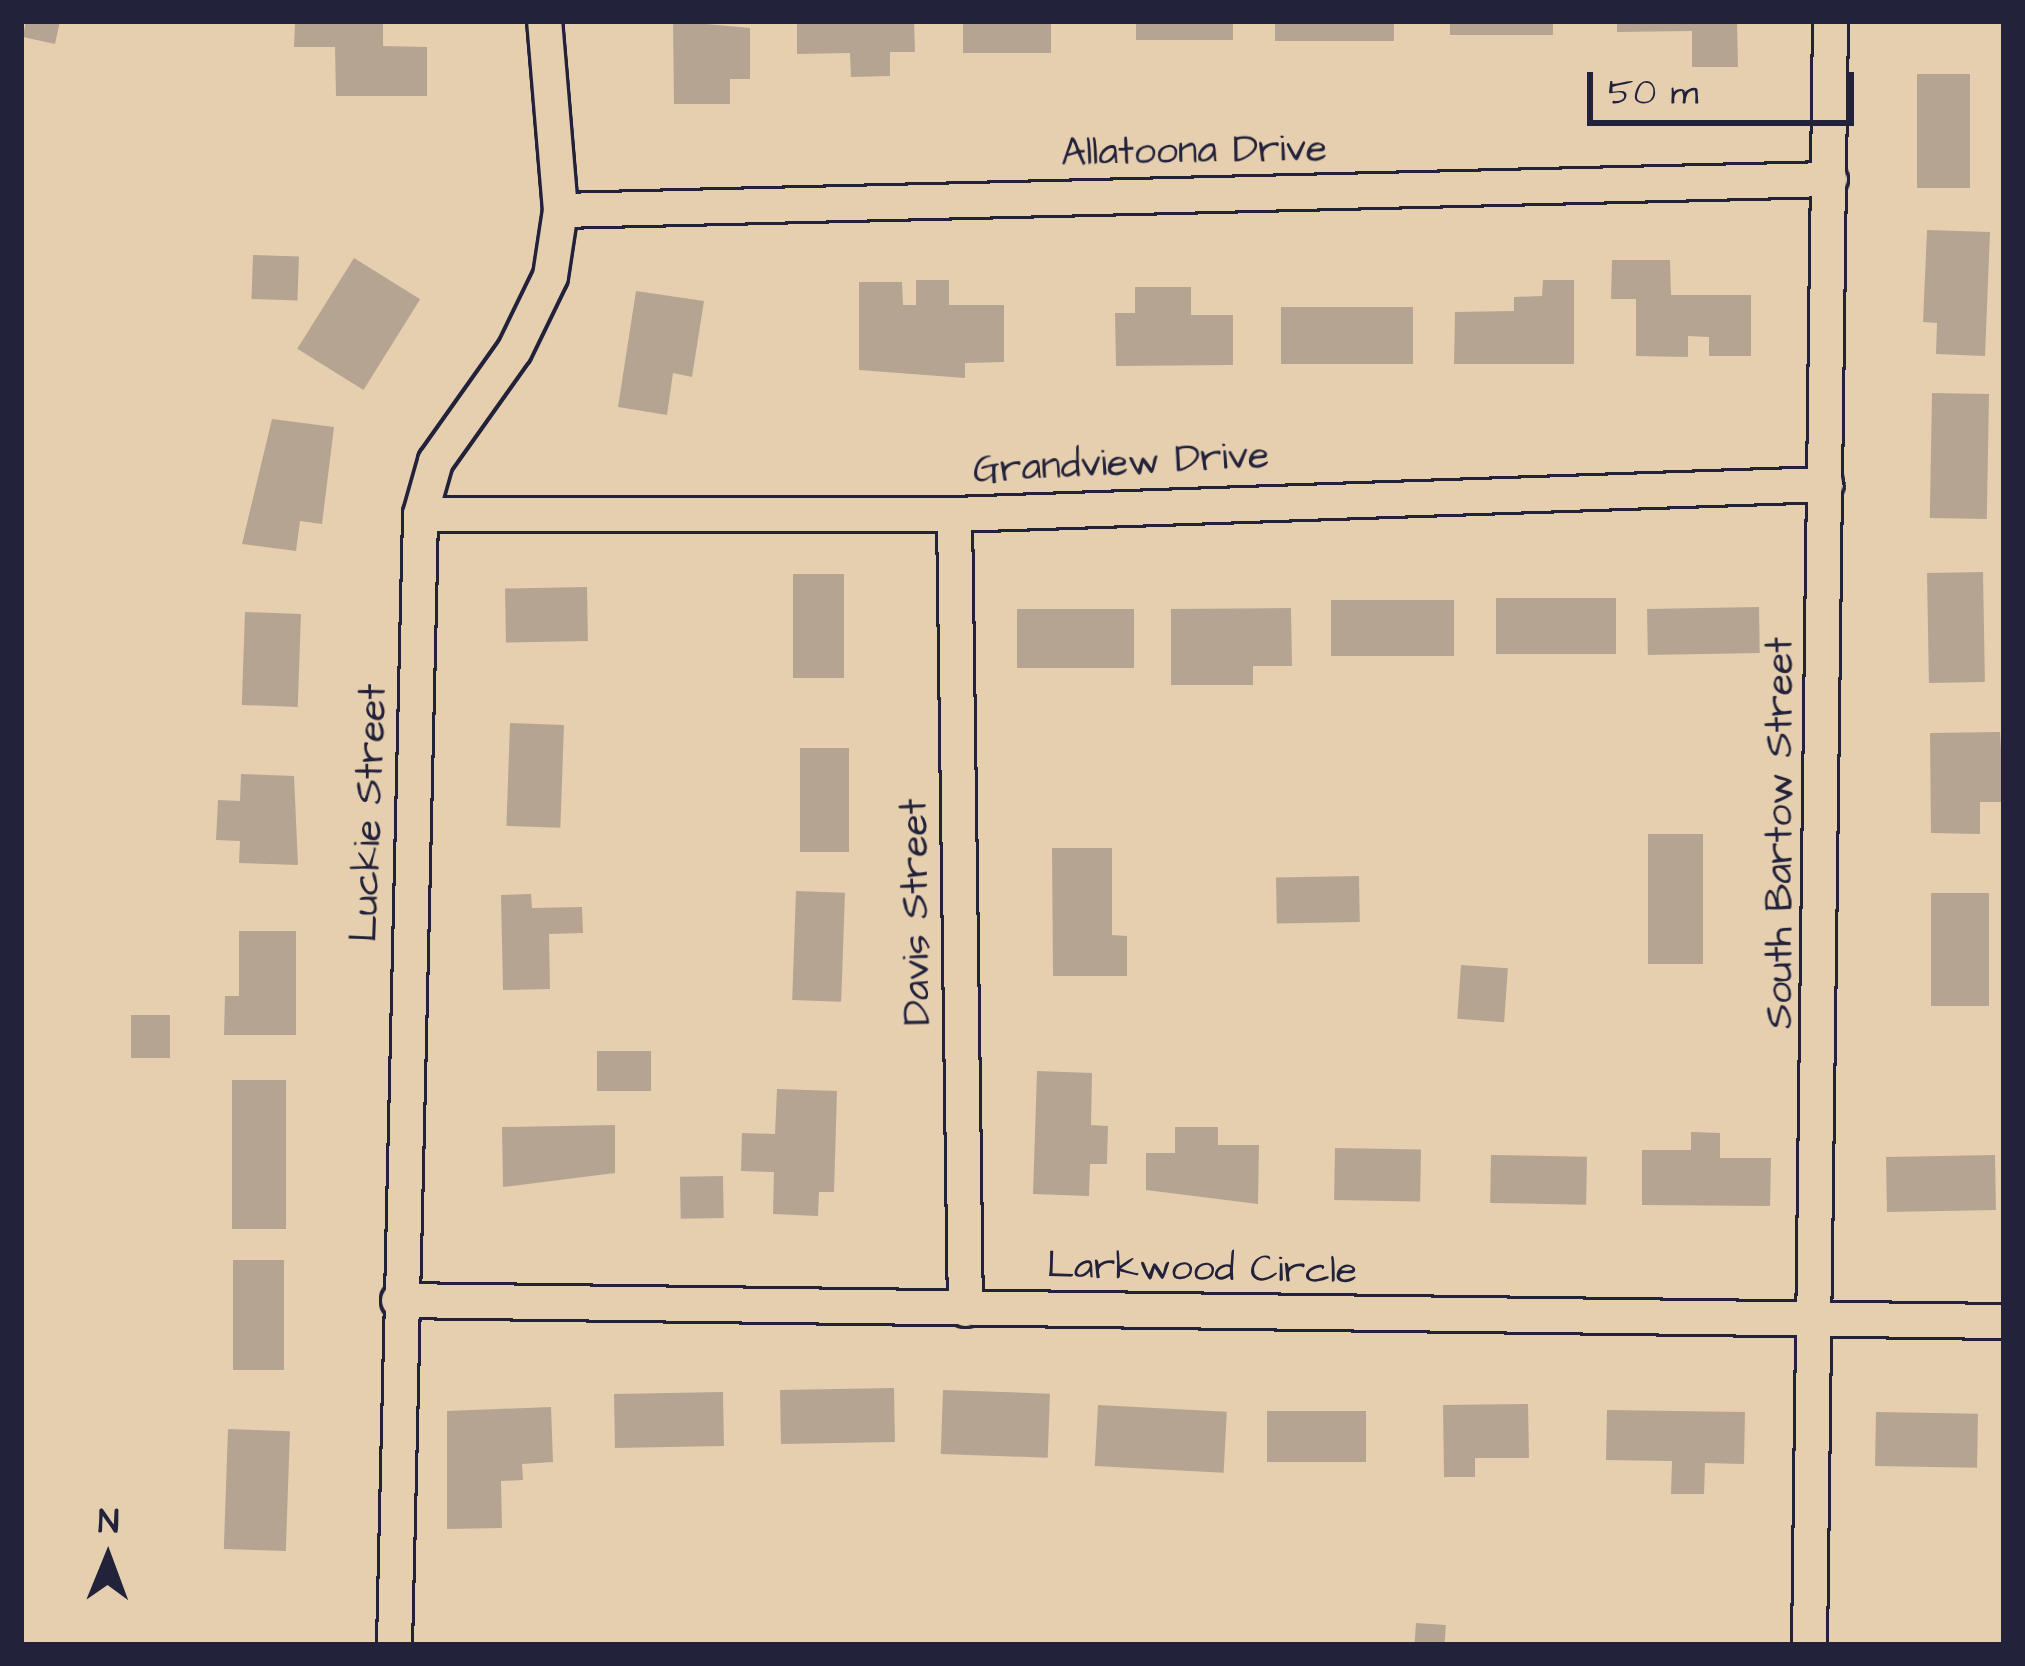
<!DOCTYPE html>
<html>
<head>
<meta charset="utf-8">
<style>
  body { margin:0 }
  #map { position:relative; width:2025px; height:1666px; overflow:hidden; background:#e6cfaf; font-family:"Architects Daughter",sans-serif }
  div>[style] { position:absolute }
  [style*='--x'] { left:calc(var(--x)*1px); top:calc(var(--y)*1px); width:calc(var(--w)*1px); rotate:calc(var(--a)*1deg) }
  .building>* { inset:0; background:#b6a492; transform-origin:0 0 }
  .roads { filter:drop-shadow(3px 0 #22223b) drop-shadow(-3px 0 #22223b) drop-shadow(0 3px #22223b) drop-shadow(0 -3px #22223b) }
  .minor>* { height:33px; margin:-16.5px; padding:0 16.5px; transform-origin:16.5px; border-radius:16.5px; background:#e6cfaf }
  span { translate:-50% -50%; white-space:nowrap; text-align:center; line-height:1.15; -webkit-text-stroke:9px #e6cfaf; paint-order:stroke }
  .street-label { font-size:39px; color:#22223b }
  .frame { position:absolute; inset:0; border:24px solid #22223b; pointer-events:none }
  .north { position:absolute; left:48px; top:1498px; width:120px; height:120px; -webkit-text-stroke:9px #e6cfaf; paint-order:stroke; rotate:1deg; font-size:33px; font-weight:700; line-height:48px; text-align:center; color:#22223b }
  .north::after { content:''; display:block; margin:auto; width:42px; height:54px; background:#22223b; clip-path:polygon(50% 0,100% 100%,50% 72%,0 100%) }
  .scale { position:absolute; left:1587px; top:72px; width:267px; height:54px; box-sizing:border-box; border:6px solid #22223b; border-top:0; padding-left:15px; font-size:36px; line-height:42px; white-space:nowrap; color:#22223b; -webkit-text-stroke:9px #e6cfaf; paint-order:stroke }
</style>
</head>
<body>
<div id="map">
  <div class="building">
    <div style="clip-path:polygon(26px 21px,60px 21px,55px 44px,23px 37px)"></div>
    <div style="clip-path:polygon(295px 21px,383px 21px,383px 46px,427px 47px,427px 96px,336px 96px,335px 47px,294px 47px)"></div>
    <div style="clip-path:polygon(673px 21px,750px 28px,750px 79px,730px 79px,730px 104px,674px 104px)"></div>
    <div style="clip-path:polygon(797px 21px,914px 21px,915px 52px,890px 52px,890px 76px,851px 77px,850px 53px,797px 54px)"></div>
    <div style="left:963px;top:21px;width:88px;height:32px"></div>
    <div style="left:1136px;top:21px;width:97px;height:19px"></div>
    <div style="left:1275px;top:21px;width:119px;height:20px"></div>
    <div style="left:1450px;top:21px;width:103px;height:14px"></div>
    <div style="clip-path:polygon(1617px 21px,1737px 21px,1738px 67px,1692px 67px,1692px 31px,1617px 32px)"></div>
    <div style="left:1917px;top:74px;width:53px;height:114px"></div>
    <div style="clip-path:polygon(1927px 230px,1990px 232px,1985px 356px,1936px 354px,1937px 323px,1923px 322px)"></div>
    <div style="left:253px;top:255px;width:46px;height:44px;rotate:2deg"></div>
    <div style="left:354px;top:258px;width:78px;height:107px;rotate:32deg"></div>
    <div style="clip-path:polygon(1612px 260px,1670px 260px,1671px 295px,1751px 295px,1751px 356px,1709px 356px,1709px 337px,1688px 336px,1688px 357px,1636px 356px,1636px 299px,1611px 299px)"></div>
    <div style="clip-path:polygon(916px 280px,949px 280px,949px 305px,1004px 305px,1004px 362px,965px 363px,965px 378px,859px 370px,859px 282px,902px 282px,903px 305px,916px 305px)"></div>
    <div style="clip-path:polygon(1543px 280px,1574px 280px,1574px 364px,1454px 364px,1455px 312px,1514px 311px,1514px 297px,1542px 296px)"></div>
    <div style="clip-path:polygon(1135px 287px,1191px 287px,1191px 315px,1233px 315px,1233px 365px,1116px 366px,1115px 313px,1135px 313px)"></div>
    <div style="clip-path:polygon(636px 291px,704px 301px,692px 377px,673px 373px,667px 415px,618px 407px)"></div>
    <div style="left:1413px;top:307px;width:57px;height:132px;rotate:90deg"></div>
    <div style="left:1932px;top:393px;width:57px;height:125px;rotate:1deg"></div>
    <div style="clip-path:polygon(272px 419px,334px 427px,322px 524px,300px 521px,296px 551px,242px 544px)"></div>
    <div style="left:1983px;top:572px;width:110px;height:56px;rotate:89deg"></div>
    <div style="left:793px;top:574px;width:51px;height:104px"></div>
    <div style="left:587px;top:587px;width:54px;height:82px;rotate:89deg"></div>
    <div style="left:1496px;top:598px;width:120px;height:56px"></div>
    <div style="left:1454px;top:600px;width:56px;height:123px;rotate:90deg"></div>
    <div style="left:1759px;top:607px;width:46px;height:112px;rotate:89deg"></div>
    <div style="clip-path:polygon(1291px 608px,1292px 666px,1253px 666px,1253px 685px,1171px 685px,1171px 609px)"></div>
    <div style="left:1017px;top:609px;width:117px;height:59px"></div>
    <div style="left:245px;top:612px;width:56px;height:93px;rotate:2deg"></div>
    <div style="left:510px;top:723px;width:54px;height:103px;rotate:2deg"></div>
    <div style="clip-path:polygon(2000px 732px,2004px 802px,1980px 802px,1980px 834px,1931px 833px,1930px 733px)"></div>
    <div style="left:800px;top:748px;width:49px;height:104px"></div>
    <div style="clip-path:polygon(241px 774px,294px 776px,298px 865px,239px 863px,240px 841px,216px 840px,218px 800px,240px 801px)"></div>
    <div style="left:1648px;top:834px;width:55px;height:130px"></div>
    <div style="clip-path:polygon(1052px 848px,1112px 848px,1112px 935px,1127px 936px,1127px 976px,1053px 976px)"></div>
    <div style="left:1359px;top:876px;width:46px;height:83px;rotate:89deg"></div>
    <div style="left:796px;top:891px;width:49px;height:109px;rotate:2deg"></div>
    <div style="left:1931px;top:893px;width:58px;height:113px"></div>
    <div style="clip-path:polygon(531px 894px,532px 908px,582px 907px,583px 933px,549px 934px,550px 989px,503px 990px,501px 895px)"></div>
    <div style="clip-path:polygon(239px 931px,296px 931px,296px 1035px,224px 1035px,225px 996px,239px 996px)"></div>
    <div style="left:1461px;top:965px;width:47px;height:54px;rotate:4deg"></div>
    <div style="left:131px;top:1015px;width:39px;height:43px"></div>
    <div style="left:651px;top:1051px;width:40px;height:54px;rotate:90deg"></div>
    <div style="clip-path:polygon(1037px 1071px,1092px 1073px,1091px 1125px,1108px 1126px,1107px 1164px,1090px 1164px,1089px 1196px,1033px 1194px)"></div>
    <div style="left:232px;top:1080px;width:54px;height:149px"></div>
    <div style="clip-path:polygon(777px 1089px,837px 1091px,834px 1192px,819px 1192px,818px 1216px,773px 1214px,774px 1172px,741px 1171px,742px 1133px,775px 1134px)"></div>
    <div style="clip-path:polygon(615px 1125px,615px 1173px,503px 1187px,502px 1127px)"></div>
    <div style="clip-path:polygon(1175px 1127px,1218px 1127px,1218px 1145px,1259px 1145px,1258px 1204px,1146px 1190px,1146px 1153px,1175px 1153px)"></div>
    <div style="clip-path:polygon(1691px 1132px,1720px 1133px,1720px 1158px,1771px 1158px,1770px 1206px,1642px 1205px,1642px 1150px,1691px 1150px)"></div>
    <div style="left:1335px;top:1148px;width:86px;height:52px;rotate:1deg"></div>
    <div style="left:1491px;top:1155px;width:96px;height:48px;rotate:1deg"></div>
    <div style="left:1995px;top:1155px;width:55px;height:109px;rotate:89deg"></div>
    <div style="left:723px;top:1176px;width:42px;height:43px;rotate:89deg"></div>
    <div style="left:233px;top:1260px;width:51px;height:110px"></div>
    <div style="left:894px;top:1388px;width:54px;height:114px;rotate:89deg"></div>
    <div style="left:943px;top:1390px;width:107px;height:64px;rotate:2deg"></div>
    <div style="left:723px;top:1392px;width:54px;height:109px;rotate:89deg"></div>
    <div style="clip-path:polygon(1528px 1404px,1529px 1458px,1475px 1458px,1475px 1477px,1444px 1477px,1443px 1405px)"></div>
    <div style="left:1098px;top:1405px;width:129px;height:61px;rotate:3deg"></div>
    <div style="clip-path:polygon(551px 1407px,553px 1462px,522px 1464px,523px 1480px,501px 1481px,502px 1528px,447px 1529px,447px 1411px)"></div>
    <div style="clip-path:polygon(1607px 1410px,1745px 1412px,1744px 1464px,1705px 1463px,1704px 1494px,1671px 1494px,1672px 1461px,1606px 1460px)"></div>
    <div style="left:1267px;top:1411px;width:99px;height:51px"></div>
    <div style="left:1876px;top:1412px;width:102px;height:54px;rotate:1deg"></div>
    <div style="left:228px;top:1429px;width:62px;height:120px;rotate:2deg"></div>
    <div style="left:1416px;top:1623px;width:30px;height:22px;rotate:4deg"></div>
  </div>
  <div class="roads">
    <div class="minor">
      <div style="--x:560;--y:210;--w:1270;--a:-1.4"></div>
      <div style="--x:420;--y:514;--w:534;--a:0"></div>
      <div style="--x:954;--y:514;--w:872;--a:-1.97"></div>
      <div style="--x:954;--y:514;--w:795;--a:89.21"></div>
      <div style="--x:398;--y:1300;--w:1606;--a:0.75"></div>
      <div style="--x:394;--y:1645;--w:1131;--a:-88.68"></div>
      <div style="--x:420;--y:514;--w:55;--a:-74.2"></div>
      <div style="--x:435;--y:461;--w:136;--a:-54.6"></div>
      <div style="--x:514;--y:350;--w:82;--a:-64.1"></div>
      <div style="--x:550;--y:276;--w:67;--a:-81.4"></div>
      <div style="--x:560;--y:210;--w:190;--a:-94.8"></div>
      <div style="--x:1809;--y:1645;--w:1624;--a:-89.26"></div>
    </div>
  </div>
  <div class="street-label">
    <span style="left:1194px;top:152px;rotate:-1deg">Allatoona Drive</span>
    <span style="left:1121px;top:464px;rotate:-3deg">Grandview Drive</span>
    <span style="left:370px;top:813px;rotate:-88deg">Luckie Street</span>
    <span style="left:1781px;top:833px;rotate:-90deg">South Bartow Street</span>
    <span style="left:917px;top:912px;rotate:-91deg">Davis Street</span>
    <span style="left:1202px;top:1269px;rotate:1deg">Larkwood Circle</span>
  </div>
  <div class="frame"></div>
  <div class="north">N</div>
  <div class="scale">50 m</div>
</div>
</body>
</html>
